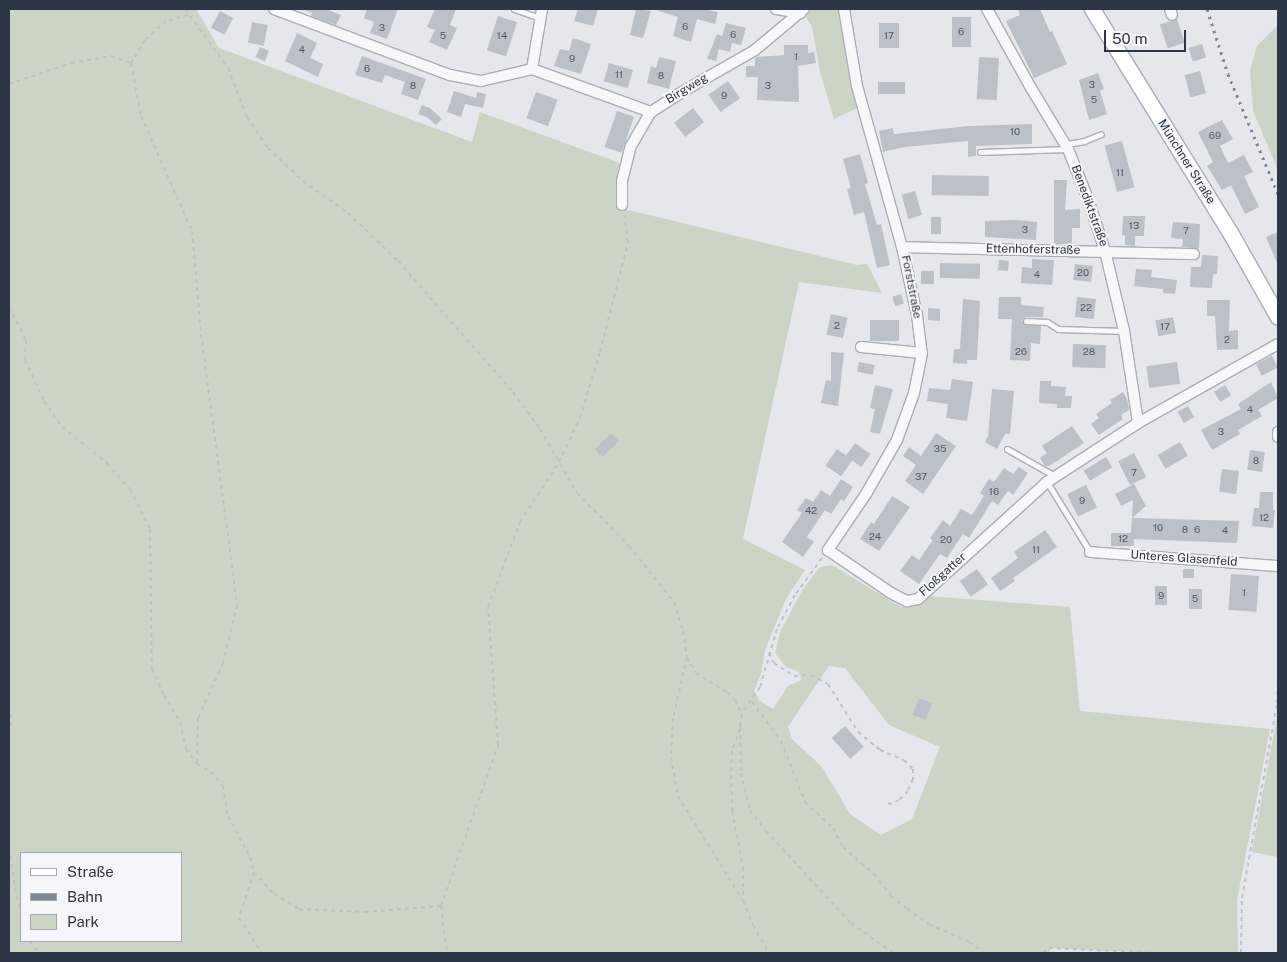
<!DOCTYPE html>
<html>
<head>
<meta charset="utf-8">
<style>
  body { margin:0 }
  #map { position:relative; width:1287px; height:962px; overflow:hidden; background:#e4e7eb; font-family:"Public Sans",sans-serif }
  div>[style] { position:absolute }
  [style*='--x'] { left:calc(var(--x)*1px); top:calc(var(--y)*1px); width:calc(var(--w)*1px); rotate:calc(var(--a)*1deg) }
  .green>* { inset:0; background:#cad5c5 }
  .building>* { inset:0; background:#bbc1c9; transform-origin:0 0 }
  .path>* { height:2px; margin-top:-1px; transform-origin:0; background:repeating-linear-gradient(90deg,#bec2c7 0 4px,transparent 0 8px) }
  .roads { filter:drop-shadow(1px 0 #a9aeb6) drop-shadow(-1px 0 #a9aeb6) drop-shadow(0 1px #a9aeb6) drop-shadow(0 -1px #a9aeb6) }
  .lane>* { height:5px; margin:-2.5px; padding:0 2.5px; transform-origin:2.5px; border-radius:2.5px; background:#f7f8fa }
  .street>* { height:10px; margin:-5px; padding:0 5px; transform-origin:5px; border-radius:5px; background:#f7f8fa }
  .primary>* { height:15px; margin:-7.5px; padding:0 7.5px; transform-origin:7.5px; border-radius:7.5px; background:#fff }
  .rail>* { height:3px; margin-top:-1.5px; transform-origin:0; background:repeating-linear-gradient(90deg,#7e8895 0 2.5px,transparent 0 7.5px) }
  span { translate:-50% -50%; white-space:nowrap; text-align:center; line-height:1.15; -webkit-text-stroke:4px #f4f6f9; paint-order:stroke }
  .number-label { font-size:10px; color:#505965 }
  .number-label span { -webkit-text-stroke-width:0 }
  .street-label { font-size:12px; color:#2c3644 }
  .frame { position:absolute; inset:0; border:10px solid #2c3644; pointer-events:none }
  .legend { position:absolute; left:20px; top:852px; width:162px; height:90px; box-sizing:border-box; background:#f4f6f9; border:1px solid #a4a9b1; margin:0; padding:6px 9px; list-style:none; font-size:15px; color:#2c3644 }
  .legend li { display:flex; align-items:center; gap:10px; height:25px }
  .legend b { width:25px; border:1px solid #a4a9b1 }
  .scale { position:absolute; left:1104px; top:30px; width:82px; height:22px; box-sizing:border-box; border:2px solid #2c3644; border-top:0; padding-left:6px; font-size:15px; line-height:18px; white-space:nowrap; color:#2c3644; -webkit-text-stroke:4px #f4f6f9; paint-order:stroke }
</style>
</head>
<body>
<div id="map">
  <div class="green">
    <div style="clip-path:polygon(evenodd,9px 9px,196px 9px,219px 48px,472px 142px,480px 112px,617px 162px,620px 164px,620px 208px,857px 265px,867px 264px,882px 293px,799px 282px,743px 539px,805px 570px,786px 599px,765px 650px,761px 674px,754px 691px,759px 700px,773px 709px,788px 686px,801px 680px,799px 672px,786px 667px,775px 653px,781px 630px,803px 589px,820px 567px,832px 565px,901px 607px,915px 605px,927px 596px,1070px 607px,1080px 711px,1270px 729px,1237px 900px,1238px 953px,1160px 953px,1050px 948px,1050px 953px,9px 953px,9px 9px,829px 666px,845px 668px,889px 725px,940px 747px,912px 819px,881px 835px,850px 814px,822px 767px,792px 739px,788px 727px,829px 666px,9px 9px,21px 853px,181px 853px,181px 941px,21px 941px,21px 853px)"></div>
    <div style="clip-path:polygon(812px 9px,838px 9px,857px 108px,834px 119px,820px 72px,812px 27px,806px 17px)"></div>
    <div style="clip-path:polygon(1278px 25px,1278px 170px,1253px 111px,1250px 70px,1257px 46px)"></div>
    <div style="clip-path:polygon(1278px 711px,1278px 857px,1252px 852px)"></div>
  </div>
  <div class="building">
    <div style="clip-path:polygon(302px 9px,326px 9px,341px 15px,336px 25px,311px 16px,312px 13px)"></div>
    <div style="clip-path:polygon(367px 9px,398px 9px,387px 39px,370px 33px,374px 22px,364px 18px)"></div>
    <div style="clip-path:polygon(435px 9px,456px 9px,450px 25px,457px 28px,447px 50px,429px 42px,435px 30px,427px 27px)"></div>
    <div style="clip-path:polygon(578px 9px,598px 9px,593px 26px,574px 21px)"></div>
    <div style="clip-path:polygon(636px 9px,651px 11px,643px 38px,630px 35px)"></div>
    <div style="clip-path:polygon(659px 9px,703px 9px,718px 12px,715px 24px,697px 19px,691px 42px,673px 36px,678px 17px,659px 11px)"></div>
    <div style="clip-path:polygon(1018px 9px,1040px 9px,1050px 32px,1052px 31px,1067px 64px,1034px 78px,1006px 21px,1020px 15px)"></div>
    <div style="left:220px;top:11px;width:15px;height:19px;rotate:28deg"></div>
    <div style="left:498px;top:16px;width:20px;height:36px;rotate:18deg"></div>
    <div style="left:952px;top:17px;width:19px;height:30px"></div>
    <div style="left:1177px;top:19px;width:25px;height:18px;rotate:72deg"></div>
    <div style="left:252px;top:22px;width:16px;height:21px;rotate:11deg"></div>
    <div style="clip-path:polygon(726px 23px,746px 28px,741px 45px,732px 43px,730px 52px,719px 49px,716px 61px,707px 59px,717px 34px,722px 36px)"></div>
    <div style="left:879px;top:23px;width:20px;height:25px"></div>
    <div style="clip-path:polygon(297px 33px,317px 43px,310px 58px,323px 64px,318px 77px,285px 61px)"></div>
    <div style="clip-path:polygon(573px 38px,591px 44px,581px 74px,554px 66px,560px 49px,569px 51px)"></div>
    <div style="left:1202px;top:44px;width:14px;height:14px;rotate:73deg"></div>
    <div style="clip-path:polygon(784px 45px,808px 45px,808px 53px,814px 52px,816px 63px,798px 66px,799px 102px,757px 100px,758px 77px,746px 77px,746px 66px,755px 66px,755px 58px,757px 57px,784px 55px)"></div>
    <div style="left:260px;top:47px;width:10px;height:11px;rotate:24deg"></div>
    <div style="clip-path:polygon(362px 56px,426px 79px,418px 100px,401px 94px,405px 82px,385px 75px,382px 83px,355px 75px)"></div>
    <div style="clip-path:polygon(659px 57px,676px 61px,669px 89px,647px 83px,651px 66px,656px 68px)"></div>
    <div style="left:979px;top:57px;width:20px;height:42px;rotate:3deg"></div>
    <div style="left:609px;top:63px;width:25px;height:19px;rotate:16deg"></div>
    <div style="left:1200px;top:71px;width:23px;height:16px;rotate:75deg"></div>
    <div style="clip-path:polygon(1098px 73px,1104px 89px,1100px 91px,1107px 114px,1089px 120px,1079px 80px)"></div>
    <div style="left:728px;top:81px;width:21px;height:24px;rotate:55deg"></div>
    <div style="left:878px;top:82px;width:27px;height:12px"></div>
    <div style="clip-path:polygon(454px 91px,476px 98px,477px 92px,486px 94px,483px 108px,465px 104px,461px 117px,447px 112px)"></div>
    <div style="left:536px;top:92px;width:23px;height:28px;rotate:20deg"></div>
    <div style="clip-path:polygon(422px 105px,430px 108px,442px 119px,436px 125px,427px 117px,418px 114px)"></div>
    <div style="left:693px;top:108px;width:18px;height:24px;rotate:52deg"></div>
    <div style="left:617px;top:111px;width:18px;height:38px;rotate:19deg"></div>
    <div style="clip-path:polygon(1222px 120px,1233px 139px,1220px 146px,1228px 163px,1244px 155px,1253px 172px,1244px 176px,1259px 207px,1245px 214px,1231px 185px,1222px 190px,1207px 166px,1213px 162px,1198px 132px)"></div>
    <div style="clip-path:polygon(1032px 124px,1032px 144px,976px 146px,976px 156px,968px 157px,968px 141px,904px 147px,883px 152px,879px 131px,893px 128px,894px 134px,969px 126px)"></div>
    <div style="left:1122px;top:141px;width:48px;height:18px;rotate:75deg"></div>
    <div style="clip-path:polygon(860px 154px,868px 183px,865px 184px,877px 225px,881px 224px,890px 265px,877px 268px,864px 212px,854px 215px,847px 189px,851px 188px,843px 159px)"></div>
    <div style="left:932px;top:175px;width:57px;height:20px;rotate:1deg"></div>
    <div style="clip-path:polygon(1054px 180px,1067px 180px,1065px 210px,1080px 209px,1080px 228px,1072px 228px,1072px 244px,1054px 244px)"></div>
    <div style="left:915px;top:191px;width:25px;height:14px;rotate:74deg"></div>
    <div style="clip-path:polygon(1123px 216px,1145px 216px,1144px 236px,1135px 236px,1135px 246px,1125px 245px,1125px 236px,1122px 235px)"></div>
    <div style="left:931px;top:217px;width:10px;height:17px"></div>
    <div style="clip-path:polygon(1015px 220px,1037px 222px,1036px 240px,985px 237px,985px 221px)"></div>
    <div style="clip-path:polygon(1173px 222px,1200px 224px,1199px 249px,1182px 247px,1183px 239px,1171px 238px)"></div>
    <div style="clip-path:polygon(1278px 232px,1278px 265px,1266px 237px)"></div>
    <div style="clip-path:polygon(1202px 255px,1218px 256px,1217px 274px,1213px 274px,1212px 288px,1190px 287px,1191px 267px,1201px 267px)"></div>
    <div style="clip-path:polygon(1032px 259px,1054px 260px,1052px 285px,1021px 283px,1022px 267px,1032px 268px)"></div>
    <div style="left:999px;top:260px;width:10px;height:10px;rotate:6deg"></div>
    <div style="left:940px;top:263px;width:40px;height:15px;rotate:1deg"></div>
    <div style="left:1075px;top:264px;width:18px;height:16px;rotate:6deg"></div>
    <div style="clip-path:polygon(1136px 269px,1152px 270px,1151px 277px,1177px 280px,1175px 294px,1163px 293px,1163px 289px,1134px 286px)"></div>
    <div style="left:921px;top:271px;width:13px;height:13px"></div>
    <div style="left:901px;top:294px;width:10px;height:9px;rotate:73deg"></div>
    <div style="clip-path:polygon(999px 297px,1021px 297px,1021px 305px,1044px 307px,1043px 317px,1026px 317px,1022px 320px,1025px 325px,1041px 326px,1040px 344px,1031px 343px,1030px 361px,1010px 360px,1012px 319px,998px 319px)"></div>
    <div style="left:1077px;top:297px;width:19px;height:20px;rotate:6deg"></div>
    <div style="clip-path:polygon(963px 299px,980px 301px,977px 360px,967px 360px,967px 364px,953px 363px,954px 349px,960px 349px)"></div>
    <div style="clip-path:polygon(1207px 300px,1230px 300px,1229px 331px,1238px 330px,1238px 349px,1217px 350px,1215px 316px,1207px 316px)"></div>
    <div style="clip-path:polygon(928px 308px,940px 309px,940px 321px,928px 320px)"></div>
    <div style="left:831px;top:314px;width:17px;height:21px;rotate:13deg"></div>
    <div style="left:1173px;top:317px;width:16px;height:18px;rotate:79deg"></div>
    <div style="left:870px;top:320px;width:29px;height:21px"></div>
    <div style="left:1073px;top:344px;width:33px;height:23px;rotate:2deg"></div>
    <div style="clip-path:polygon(831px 352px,844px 353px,838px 406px,821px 403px,826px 380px,831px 381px)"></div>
    <div style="left:1272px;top:356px;width:13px;height:18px;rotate:63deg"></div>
    <div style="left:859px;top:362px;width:16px;height:10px;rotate:11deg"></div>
    <div style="left:1177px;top:362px;width:22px;height:31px;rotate:82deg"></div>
    <div style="clip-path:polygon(952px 379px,973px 382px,967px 421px,946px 418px,948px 404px,927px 401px,929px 388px,950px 390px)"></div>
    <div style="clip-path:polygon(1040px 381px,1051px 381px,1051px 386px,1066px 387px,1065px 396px,1072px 396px,1071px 408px,1057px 408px,1057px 404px,1039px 403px)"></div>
    <div style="clip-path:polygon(1271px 382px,1278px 398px,1258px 410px,1262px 416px,1238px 430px,1240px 434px,1212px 450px,1201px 430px,1241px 409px,1238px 404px)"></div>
    <div style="clip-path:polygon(875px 385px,893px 389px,880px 434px,870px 432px,875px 409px,870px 408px)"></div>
    <div style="left:1225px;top:385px;width:12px;height:13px;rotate:59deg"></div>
    <div style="clip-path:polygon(992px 389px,1014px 391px,1010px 434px,1005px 434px,997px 449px,985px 442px,988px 436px)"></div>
    <div style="clip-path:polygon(1123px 392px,1127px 399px,1129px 410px,1121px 415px,1123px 419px,1099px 435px,1091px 424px,1099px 418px,1096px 414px,1112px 403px,1110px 400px)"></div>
    <div style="left:1188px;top:406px;width:13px;height:12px;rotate:61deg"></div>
    <div style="clip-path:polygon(1072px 426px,1084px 443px,1049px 466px,1045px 466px,1040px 458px,1047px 453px,1042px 446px)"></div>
    <div style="left:611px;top:433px;width:11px;height:23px;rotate:45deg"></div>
    <div style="clip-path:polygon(936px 433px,956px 446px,923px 494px,905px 481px,916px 465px,903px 456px,909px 447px,921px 456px)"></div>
    <div style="left:1180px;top:442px;width:16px;height:26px;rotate:60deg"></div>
    <div style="left:855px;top:443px;width:19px;height:16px;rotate:35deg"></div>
    <div style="left:837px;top:449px;width:19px;height:20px;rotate:35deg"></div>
    <div style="left:1250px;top:450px;width:15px;height:20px;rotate:8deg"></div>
    <div style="left:1134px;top:453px;width:27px;height:18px;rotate:63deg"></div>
    <div style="left:1106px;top:457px;width:12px;height:26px;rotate:59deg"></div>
    <div style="clip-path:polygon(1019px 467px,1028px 473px,1013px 495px,1008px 491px,998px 505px,992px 501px,969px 538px,963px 534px,947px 558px,940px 554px,919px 584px,900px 571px,912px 555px,919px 560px,933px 540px,930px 538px,943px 520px,950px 526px,961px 509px,972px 515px,984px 496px,980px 493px,989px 479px,994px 482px,1004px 468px,1013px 474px)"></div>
    <div style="left:1222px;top:469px;width:17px;height:23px;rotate:7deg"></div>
    <div style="clip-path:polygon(841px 479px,853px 487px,844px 501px,841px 499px,831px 514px,825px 510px,807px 537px,814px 542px,803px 557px,782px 542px,802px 513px,797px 510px,806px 498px,813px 502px,821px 490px,830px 496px)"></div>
    <div style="clip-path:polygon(1134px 484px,1146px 506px,1132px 518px,1239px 521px,1237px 543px,1134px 539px,1134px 546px,1111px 546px,1111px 533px,1131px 533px,1133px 500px,1121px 506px,1115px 494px)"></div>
    <div style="left:1086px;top:485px;width:25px;height:21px;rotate:64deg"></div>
    <div style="clip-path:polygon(1260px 492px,1273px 492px,1273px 510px,1275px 510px,1273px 528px,1252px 526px,1254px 508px,1259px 508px)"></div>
    <div style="clip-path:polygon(892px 496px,910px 507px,879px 551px,860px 539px,871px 522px,874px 524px)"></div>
    <div style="clip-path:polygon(1045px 530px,1057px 547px,1013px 578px,1015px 581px,1000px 591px,991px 578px,1018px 558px,1014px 552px)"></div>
    <div style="left:977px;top:569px;width:19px;height:21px;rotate:55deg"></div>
    <div style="left:1183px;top:569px;width:11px;height:9px"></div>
    <div style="left:1231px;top:574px;width:28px;height:36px;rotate:4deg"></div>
    <div style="left:1155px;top:586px;width:12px;height:19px"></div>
    <div style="left:1189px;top:589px;width:13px;height:20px"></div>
    <div style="left:919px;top:698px;width:14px;height:18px;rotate:21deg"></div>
    <div style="left:845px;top:726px;width:28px;height:18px;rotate:48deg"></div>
  </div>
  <div class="path">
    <div style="--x:185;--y:9;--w:73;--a:53.9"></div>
    <div style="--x:228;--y:68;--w:53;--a:68.8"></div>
    <div style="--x:247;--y:117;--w:37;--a:56"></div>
    <div style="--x:268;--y:148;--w:48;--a:43.3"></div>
    <div style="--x:303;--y:181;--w:55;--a:35.4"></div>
    <div style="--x:348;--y:213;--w:69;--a:43.8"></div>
    <div style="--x:398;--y:261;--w:174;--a:48.7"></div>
    <div style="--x:513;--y:392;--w:46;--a:53.9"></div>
    <div style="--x:540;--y:429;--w:74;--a:60"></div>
    <div style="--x:577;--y:493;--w:74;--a:45.5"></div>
    <div style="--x:629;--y:546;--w:72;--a:51.2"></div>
    <div style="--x:674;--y:602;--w:30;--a:73"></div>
    <div style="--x:683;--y:631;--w:26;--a:81"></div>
    <div style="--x:687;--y:657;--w:18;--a:61"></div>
    <div style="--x:696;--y:673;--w:36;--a:32"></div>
    <div style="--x:727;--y:692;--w:11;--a:45"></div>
    <div style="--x:735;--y:700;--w:16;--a:63"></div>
    <div style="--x:188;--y:15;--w:23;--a:165"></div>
    <div style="--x:166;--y:21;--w:28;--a:138"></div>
    <div style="--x:145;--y:40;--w:27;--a:121"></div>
    <div style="--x:131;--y:63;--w:54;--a:79.3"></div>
    <div style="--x:141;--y:116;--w:126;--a:66.1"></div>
    <div style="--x:192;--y:231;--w:103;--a:85"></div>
    <div style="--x:201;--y:334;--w:273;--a:82.4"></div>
    <div style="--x:237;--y:605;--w:60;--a:103.6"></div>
    <div style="--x:223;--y:663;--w:60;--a:114.4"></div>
    <div style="--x:198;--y:718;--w:46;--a:91.2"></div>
    <div style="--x:9;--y:84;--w:65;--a:-18.7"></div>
    <div style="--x:71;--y:63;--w:41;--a:-9.9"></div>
    <div style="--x:111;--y:56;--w:21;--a:19"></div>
    <div style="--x:9;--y:307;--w:37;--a:63"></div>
    <div style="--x:26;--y:340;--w:20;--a:93"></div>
    <div style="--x:25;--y:360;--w:45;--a:65.1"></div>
    <div style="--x:44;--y:401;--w:32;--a:55"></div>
    <div style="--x:62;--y:427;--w:58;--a:38.7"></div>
    <div style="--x:107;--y:463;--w:35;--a:49"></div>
    <div style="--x:130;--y:489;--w:45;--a:63.4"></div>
    <div style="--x:150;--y:529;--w:140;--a:89.2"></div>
    <div style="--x:152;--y:669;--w:29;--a:65"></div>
    <div style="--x:164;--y:695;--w:31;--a:59"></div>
    <div style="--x:180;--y:722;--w:28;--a:77"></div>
    <div style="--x:186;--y:749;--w:19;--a:54"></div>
    <div style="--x:197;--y:764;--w:16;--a:30"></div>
    <div style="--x:211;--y:772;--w:18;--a:49"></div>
    <div style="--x:223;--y:786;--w:30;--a:81"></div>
    <div style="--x:228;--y:816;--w:47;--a:61.8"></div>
    <div style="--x:250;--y:857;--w:16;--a:75"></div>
    <div style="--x:254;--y:872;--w:48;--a:108.1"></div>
    <div style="--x:239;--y:918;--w:42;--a:56.7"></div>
    <div style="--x:822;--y:558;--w:46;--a:126.1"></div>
    <div style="--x:795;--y:595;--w:38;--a:118"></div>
    <div style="--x:777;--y:629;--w:60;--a:106.3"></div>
    <div style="--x:760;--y:687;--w:32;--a:124"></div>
    <div style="--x:742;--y:714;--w:13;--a:99"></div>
    <div style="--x:740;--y:727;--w:46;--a:88.8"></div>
    <div style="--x:741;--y:773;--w:38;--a:76"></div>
    <div style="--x:750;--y:810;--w:26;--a:53"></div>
    <div style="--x:766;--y:831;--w:125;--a:47.3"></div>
    <div style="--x:851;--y:923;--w:52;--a:35.5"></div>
    <div style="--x:769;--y:653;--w:11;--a:63"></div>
    <div style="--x:774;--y:663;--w:24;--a:33"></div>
    <div style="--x:794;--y:676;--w:17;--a:-3"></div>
    <div style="--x:811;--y:675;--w:19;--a:28"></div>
    <div style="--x:828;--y:684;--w:57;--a:58"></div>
    <div style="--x:858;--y:732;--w:28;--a:39"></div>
    <div style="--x:880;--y:750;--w:26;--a:23"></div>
    <div style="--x:904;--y:760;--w:13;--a:45"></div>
    <div style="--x:913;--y:769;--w:10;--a:90"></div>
    <div style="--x:913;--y:779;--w:13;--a:113"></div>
    <div style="--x:908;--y:791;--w:13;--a:135"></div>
    <div style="--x:899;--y:800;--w:8;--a:150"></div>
    <div style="--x:892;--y:804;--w:7;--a:-172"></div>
    <div style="--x:687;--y:657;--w:63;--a:102.9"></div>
    <div style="--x:673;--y:718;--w:39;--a:93"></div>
    <div style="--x:671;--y:757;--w:40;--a:80"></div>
    <div style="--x:678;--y:796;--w:123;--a:58.2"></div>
    <div style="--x:743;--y:901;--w:26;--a:67"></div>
    <div style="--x:753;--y:925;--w:32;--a:60"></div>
    <div style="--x:752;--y:702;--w:49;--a:53.4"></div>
    <div style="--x:781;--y:741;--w:66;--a:68.5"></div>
    <div style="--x:805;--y:802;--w:38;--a:43"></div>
    <div style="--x:833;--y:828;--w:21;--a:62"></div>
    <div style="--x:843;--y:847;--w:41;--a:41.1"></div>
    <div style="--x:874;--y:874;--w:28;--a:52"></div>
    <div style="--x:891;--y:896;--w:21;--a:39"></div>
    <div style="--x:907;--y:909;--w:27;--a:34"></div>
    <div style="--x:929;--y:924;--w:44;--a:24.2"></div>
    <div style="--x:969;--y:942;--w:19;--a:36"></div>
    <div style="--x:9;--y:706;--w:16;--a:83"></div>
    <div style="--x:11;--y:722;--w:7;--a:106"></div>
    <div style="--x:740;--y:729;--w:23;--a:110"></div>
    <div style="--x:732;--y:751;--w:24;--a:92"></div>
    <div style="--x:731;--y:775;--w:36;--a:88"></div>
    <div style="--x:732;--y:811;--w:57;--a:78.9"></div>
    <div style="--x:743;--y:867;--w:32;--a:90"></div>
    <div style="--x:9;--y:848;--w:40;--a:81.5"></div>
    <div style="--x:15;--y:888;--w:24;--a:75"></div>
    <div style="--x:254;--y:872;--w:30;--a:48"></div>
    <div style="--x:274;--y:894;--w:29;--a:31"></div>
    <div style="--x:299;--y:909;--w:66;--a:2.6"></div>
    <div style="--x:365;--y:912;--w:76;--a:-4.5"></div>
    <div style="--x:441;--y:906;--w:171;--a:-70.5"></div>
    <div style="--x:498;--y:745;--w:138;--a:-94.1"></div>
    <div style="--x:488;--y:607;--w:91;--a:-69.4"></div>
    <div style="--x:520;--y:522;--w:72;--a:-57"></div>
    <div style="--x:559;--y:462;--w:49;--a:-64.5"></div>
    <div style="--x:580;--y:418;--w:69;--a:-73.1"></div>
    <div style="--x:600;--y:352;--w:114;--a:-75.7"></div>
    <div style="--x:628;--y:242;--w:27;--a:-98"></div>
    <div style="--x:441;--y:906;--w:47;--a:82.7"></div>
    <div style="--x:30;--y:941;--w:14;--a:56"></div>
    <div style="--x:1043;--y:953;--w:8;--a:-40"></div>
    <div style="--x:1049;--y:948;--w:111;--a:2.6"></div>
    <div style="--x:1241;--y:953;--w:55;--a:-89"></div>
    <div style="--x:1242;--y:898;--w:198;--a:-79.8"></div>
    <div style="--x:1277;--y:703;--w:27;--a:-88"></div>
  </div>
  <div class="roads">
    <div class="lane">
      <div style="--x:514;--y:9;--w:28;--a:19"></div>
      <div style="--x:1066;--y:144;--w:18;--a:-9"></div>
      <div style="--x:1084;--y:141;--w:18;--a:-22"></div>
      <div style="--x:980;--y:152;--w:87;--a:-2"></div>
      <div style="--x:1026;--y:321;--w:21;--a:3"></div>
      <div style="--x:1047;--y:322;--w:13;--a:32"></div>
      <div style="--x:1058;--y:329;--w:66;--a:1.7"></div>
      <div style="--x:1007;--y:449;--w:55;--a:29.4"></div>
      <div style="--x:1047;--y:482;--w:82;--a:58.4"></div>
    </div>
    <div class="street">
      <div style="--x:274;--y:9;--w:188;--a:20.6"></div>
      <div style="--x:450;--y:75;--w:32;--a:11"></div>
      <div style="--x:481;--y:81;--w:52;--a:-13.2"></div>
      <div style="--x:532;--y:69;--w:127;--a:19.9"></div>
      <div style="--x:776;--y:9;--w:25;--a:9"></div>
      <div style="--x:844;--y:9;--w:78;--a:80.4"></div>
      <div style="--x:857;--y:86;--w:167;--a:74.4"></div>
      <div style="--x:902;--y:247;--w:70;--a:77.6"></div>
      <div style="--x:917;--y:315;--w:38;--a:83"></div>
      <div style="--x:922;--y:353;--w:41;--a:101.3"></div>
      <div style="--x:914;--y:393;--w:50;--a:109.9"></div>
      <div style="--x:897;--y:440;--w:62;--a:119.9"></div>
      <div style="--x:866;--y:494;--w:68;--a:124.2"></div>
      <div style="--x:828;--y:550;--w:76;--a:34.3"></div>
      <div style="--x:891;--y:593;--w:18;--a:27"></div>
      <div style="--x:907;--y:601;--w:11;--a:-10"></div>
      <div style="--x:918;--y:599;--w:174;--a:-42.2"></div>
      <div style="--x:1047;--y:482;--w:108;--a:-33"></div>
      <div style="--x:1138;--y:423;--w:161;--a:-29.4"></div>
      <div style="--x:987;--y:9;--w:90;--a:60.9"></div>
      <div style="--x:1031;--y:88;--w:71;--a:58.8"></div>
      <div style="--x:1068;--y:149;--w:54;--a:68.2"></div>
      <div style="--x:1088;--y:199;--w:55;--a:71.9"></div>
      <div style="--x:1105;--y:251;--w:82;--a:76.6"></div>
      <div style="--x:1124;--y:331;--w:93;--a:81.3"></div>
      <div style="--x:1170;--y:9;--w:6;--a:72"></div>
      <div style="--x:532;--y:69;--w:61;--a:-80.5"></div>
      <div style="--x:622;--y:205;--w:24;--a:-90"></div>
      <div style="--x:622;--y:181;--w:36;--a:-76"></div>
      <div style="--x:631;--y:146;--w:39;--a:-60"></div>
      <div style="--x:651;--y:112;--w:43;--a:-32.6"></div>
      <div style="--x:687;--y:89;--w:78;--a:-29.8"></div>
      <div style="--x:755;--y:50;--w:64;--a:-39.9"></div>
      <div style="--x:902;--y:247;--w:292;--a:1.4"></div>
      <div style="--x:861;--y:347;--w:61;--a:5.6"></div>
      <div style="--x:1278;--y:432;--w:5;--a:90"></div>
      <div style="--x:1090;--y:552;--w:189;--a:4.3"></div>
    </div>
    <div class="primary">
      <div style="--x:1092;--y:9;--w:264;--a:58.3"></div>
      <div style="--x:1231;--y:234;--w:95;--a:60.5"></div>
    </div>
  </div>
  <div class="rail">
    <div style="--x:1207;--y:9;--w:68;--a:72.1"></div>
    <div style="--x:1228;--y:74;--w:130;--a:67.4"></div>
  </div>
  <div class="number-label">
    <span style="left:685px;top:27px">6</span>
    <span style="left:382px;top:28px">3</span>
    <span style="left:961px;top:32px">6</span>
    <span style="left:733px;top:35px">6</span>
    <span style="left:443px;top:36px">5</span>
    <span style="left:502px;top:36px">14</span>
    <span style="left:889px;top:36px">17</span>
    <span style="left:302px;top:50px">4</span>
    <span style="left:796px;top:57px">1</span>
    <span style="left:572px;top:59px">9</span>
    <span style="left:367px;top:69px">6</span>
    <span style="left:619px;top:75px">11</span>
    <span style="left:661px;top:76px">8</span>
    <span style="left:1092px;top:85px">3</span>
    <span style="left:413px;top:86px">8</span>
    <span style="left:768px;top:86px">3</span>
    <span style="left:724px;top:96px">9</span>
    <span style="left:1094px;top:100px">5</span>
    <span style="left:1015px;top:132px">10</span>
    <span style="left:1215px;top:136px">69</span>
    <span style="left:1120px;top:173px">11</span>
    <span style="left:1134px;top:226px">13</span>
    <span style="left:1025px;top:230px">3</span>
    <span style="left:1186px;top:231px">7</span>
    <span style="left:1083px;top:273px">20</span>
    <span style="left:1037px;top:275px">4</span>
    <span style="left:1086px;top:308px">22</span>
    <span style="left:837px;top:326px">2</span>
    <span style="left:1165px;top:327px">17</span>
    <span style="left:1227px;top:340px">2</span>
    <span style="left:1021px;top:352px">26</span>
    <span style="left:1089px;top:352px">28</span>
    <span style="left:1250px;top:410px">4</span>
    <span style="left:1221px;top:432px">3</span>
    <span style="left:940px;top:449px">35</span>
    <span style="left:1256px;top:461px">8</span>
    <span style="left:1134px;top:473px">7</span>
    <span style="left:921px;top:477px">37</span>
    <span style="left:994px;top:492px">16</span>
    <span style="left:1082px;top:501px">9</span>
    <span style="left:811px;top:511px">42</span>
    <span style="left:1264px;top:518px">12</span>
    <span style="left:1158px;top:528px">10</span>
    <span style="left:1185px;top:530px">8</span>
    <span style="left:1197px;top:530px">6</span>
    <span style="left:1225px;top:531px">4</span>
    <span style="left:875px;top:537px">24</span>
    <span style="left:1123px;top:539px">12</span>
    <span style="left:946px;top:540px">20</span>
    <span style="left:1036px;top:550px">11</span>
    <span style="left:1244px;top:593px">1</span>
    <span style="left:1161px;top:596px">9</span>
    <span style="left:1195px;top:599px">5</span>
  </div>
  <div class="street-label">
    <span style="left:687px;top:89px;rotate:-31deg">Birgweg</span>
    <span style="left:1186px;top:162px;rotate:58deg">Münchner Straße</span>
    <span style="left:1089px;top:206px;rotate:70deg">Benediktstraße</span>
    <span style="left:1033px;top:250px;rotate:1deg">Ettenhoferstraße</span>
    <span style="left:911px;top:287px;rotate:79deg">Forststraße</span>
    <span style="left:1184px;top:559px;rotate:4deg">Unteres Glasenfeld</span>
    <span style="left:943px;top:575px;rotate:-42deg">Floßgatter</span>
  </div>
  <div class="frame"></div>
  <ul class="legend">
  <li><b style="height:6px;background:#fff"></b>Straße</li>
  <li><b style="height:6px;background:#7e8895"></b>Bahn</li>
  <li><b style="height:14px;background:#cad5c5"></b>Park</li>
  </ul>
  <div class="scale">50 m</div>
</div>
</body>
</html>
